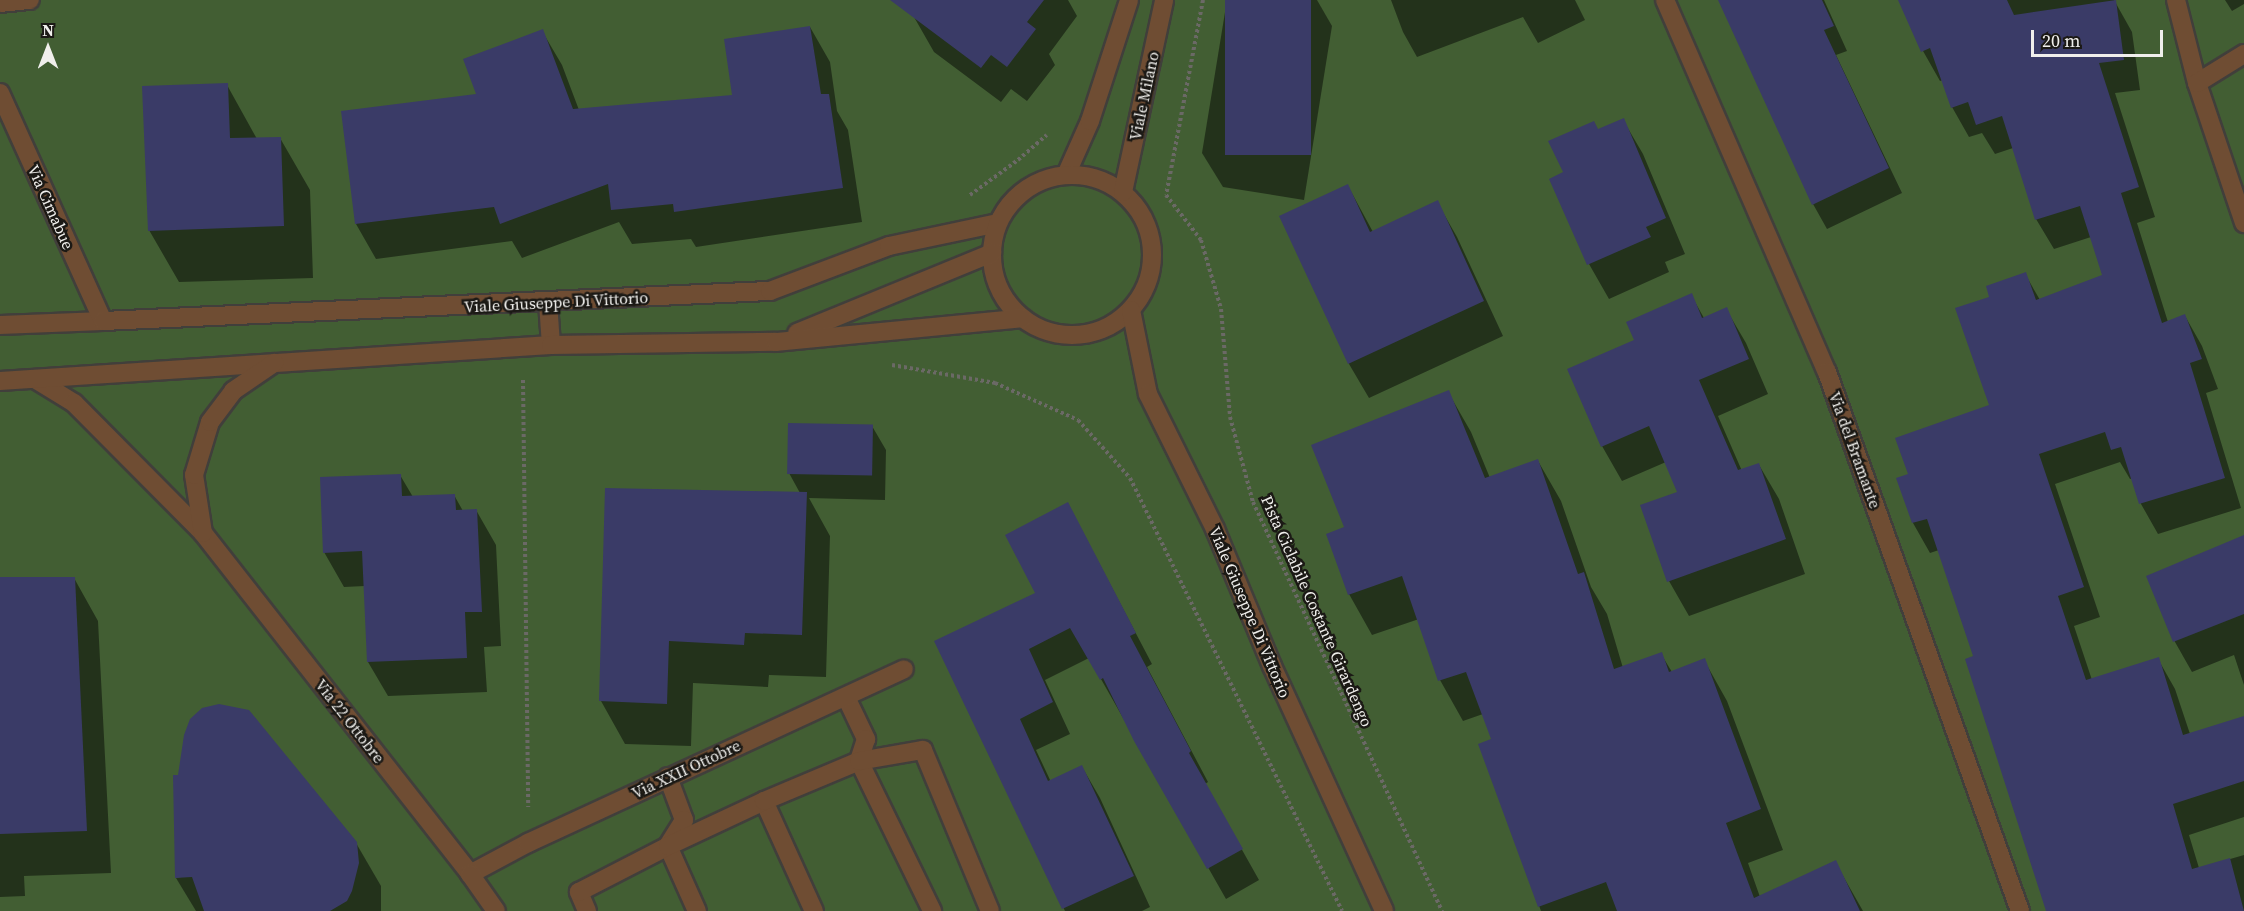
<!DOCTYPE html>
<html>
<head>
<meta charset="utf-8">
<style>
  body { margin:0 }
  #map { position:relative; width:2244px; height:911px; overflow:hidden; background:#24221e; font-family:"Source Serif 4",serif }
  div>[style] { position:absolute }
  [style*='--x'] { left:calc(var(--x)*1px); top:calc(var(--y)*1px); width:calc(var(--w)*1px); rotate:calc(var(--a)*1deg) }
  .forest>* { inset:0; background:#425e33; transform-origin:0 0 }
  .shadow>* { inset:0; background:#0007 }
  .building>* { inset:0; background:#3a3b67; transform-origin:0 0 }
  .path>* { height:4px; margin-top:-2px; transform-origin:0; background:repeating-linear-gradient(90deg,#6b6966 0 3px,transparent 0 6px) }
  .roads { filter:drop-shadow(2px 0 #413f3b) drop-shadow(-2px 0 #413f3b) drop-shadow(0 2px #413f3b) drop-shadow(0 -2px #413f3b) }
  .service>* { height:18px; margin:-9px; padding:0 9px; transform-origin:9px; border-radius:9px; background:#6f4d33 }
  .minor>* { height:18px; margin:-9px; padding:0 9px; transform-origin:9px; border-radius:9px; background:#6f4d33 }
  .tertiary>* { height:18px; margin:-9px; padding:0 9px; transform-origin:9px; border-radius:9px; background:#6f4d33 }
  .tertiary>.ring { margin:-9px; padding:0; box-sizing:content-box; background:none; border:18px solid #6f4d33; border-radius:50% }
  span { translate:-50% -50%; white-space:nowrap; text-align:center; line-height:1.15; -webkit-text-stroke:5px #1b1915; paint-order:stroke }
  .street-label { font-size:16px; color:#f0efec }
  .north { position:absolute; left:18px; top:18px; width:60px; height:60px; -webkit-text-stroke:4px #1b1915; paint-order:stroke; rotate:0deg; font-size:16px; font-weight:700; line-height:24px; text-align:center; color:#f0efec }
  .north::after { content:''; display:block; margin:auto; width:21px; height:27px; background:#f0efec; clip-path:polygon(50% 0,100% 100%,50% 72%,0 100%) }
  .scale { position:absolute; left:2031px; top:30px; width:132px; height:27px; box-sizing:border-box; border:3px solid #f0efec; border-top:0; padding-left:8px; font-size:18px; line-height:21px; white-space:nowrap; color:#f0efec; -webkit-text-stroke:4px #1b1915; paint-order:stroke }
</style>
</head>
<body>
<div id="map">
  <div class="forest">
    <div style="left:0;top:0;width:2244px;height:911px"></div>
  </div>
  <div class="shadow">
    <div style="clip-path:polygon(927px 0,1068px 0,1077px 16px,1049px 54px,1055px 65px,1027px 101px,1011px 89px,1001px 102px,934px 52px,914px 17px)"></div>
    <div style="clip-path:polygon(1227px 0,1317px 0,1332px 26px,1304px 200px,1223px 187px,1202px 153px)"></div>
    <div style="clip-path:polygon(1391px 0,1575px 0,1585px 20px,1538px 43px,1523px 17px,1417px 57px,1403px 32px)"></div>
    <div style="clip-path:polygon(1720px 0,1824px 0,1847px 51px,1836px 55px,1902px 193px,1827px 229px,1813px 204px)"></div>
    <div style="clip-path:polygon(1900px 0,2114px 0,2132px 32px,2140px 90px,2115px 93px,2155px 217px,2137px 223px,2168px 322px,2185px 316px,2202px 346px,2218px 389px,2206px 393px,2241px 508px,2158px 534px,2141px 504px,2133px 478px,2130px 479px,2120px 462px,2055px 484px,2100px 617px,2074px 626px,2092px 680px,2158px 659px,2175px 689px,2190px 734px,2244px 718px,2244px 817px,2189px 835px,2199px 868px,2244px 855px,2244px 911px,2048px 911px,1975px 657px,1939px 550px,1930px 553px,1913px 523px,1898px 479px,1909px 475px,1991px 406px,1991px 297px,2025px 274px,2040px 300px,2103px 276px,2091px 237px,2054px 249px,2036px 219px,2013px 148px,1995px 154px,1982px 133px,1969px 137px,1952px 107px,1943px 80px,1940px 81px,1923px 51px)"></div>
    <div style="clip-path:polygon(2225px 0,2244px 0,2244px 4px,2232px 11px)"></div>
    <div style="clip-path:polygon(810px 27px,830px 62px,837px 111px,848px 130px,862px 222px,696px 247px,691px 239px,632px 244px,619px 222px,522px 258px,512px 241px,376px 259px,356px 224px,542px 31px,562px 65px,579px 110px,734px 96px)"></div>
    <div style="clip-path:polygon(227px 85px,257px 139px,280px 138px,310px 190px,313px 278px,179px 282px,149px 230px)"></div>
    <div style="clip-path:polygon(1623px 120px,1643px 154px,1685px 254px,1665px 262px,1669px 272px,1609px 299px,1589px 264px,1551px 180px,1565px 173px,1598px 131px)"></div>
    <div style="clip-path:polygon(1348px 186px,1373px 232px,1437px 202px,1457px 237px,1503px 336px,1369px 398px,1349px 364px,1281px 217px)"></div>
    <div style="clip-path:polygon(1691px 295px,1704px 318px,1726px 309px,1746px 343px,1768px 394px,1718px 416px,1742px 471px,1759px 465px,1779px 499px,1805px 574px,1689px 616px,1669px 581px,1679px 493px,1666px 462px,1622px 481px,1602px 446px,1636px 341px)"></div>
    <div style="clip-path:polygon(1448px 392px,1471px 432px,1490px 478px,1538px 461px,1561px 501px,1591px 587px,1607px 614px,1623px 668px,1661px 654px,1672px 672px,1704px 660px,1727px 701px,1783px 850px,1748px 863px,1760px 897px,1835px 862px,1863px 911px,1541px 911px,1480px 745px,1493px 740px,1483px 714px,1463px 721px,1440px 680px,1419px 619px,1372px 635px,1349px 594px,1346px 528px)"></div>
    <div style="clip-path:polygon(872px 426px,886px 450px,885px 500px,809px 498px,830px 536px,826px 677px,769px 675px,768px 687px,693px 683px,691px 746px,625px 744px,601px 701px,607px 490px,800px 493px,789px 473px)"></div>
    <div style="clip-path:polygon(400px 475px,413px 497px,454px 495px,463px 511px,476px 510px,496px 545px,501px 646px,484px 647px,487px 692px,388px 696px,368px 662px,365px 586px,344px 587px,324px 552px)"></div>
    <div style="clip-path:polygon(1068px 504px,1152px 664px,1147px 667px,1208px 782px,1205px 784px,1259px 880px,1226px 899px,1089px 658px,1045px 680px,1070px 734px,1036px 750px,1051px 782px,1082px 767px,1100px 798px,1150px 907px,1142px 911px,1065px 911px,936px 642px,1037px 594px)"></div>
    <div style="clip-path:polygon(2244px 536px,2244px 685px,2234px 655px,2192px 672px,2175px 642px,2148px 577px)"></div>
    <div style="clip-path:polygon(0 578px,74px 578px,98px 621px,111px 873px,24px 876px,25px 896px,0 897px)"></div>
    <div style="clip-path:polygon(356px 843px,381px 886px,381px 911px,196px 911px,176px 878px)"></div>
  </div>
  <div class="building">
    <div style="clip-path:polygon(890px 0,1044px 0,1027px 22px,1036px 29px,1007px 67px,991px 55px,981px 68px)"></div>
    <div style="left:1225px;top:0;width:86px;height:155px"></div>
    <div style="clip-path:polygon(1718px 0,1822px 0,1834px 26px,1824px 30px,1889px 168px,1812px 205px)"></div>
    <div style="clip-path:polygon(1898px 0,2007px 0,2014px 15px,2116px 0,2124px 60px,2099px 63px,2139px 187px,2121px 193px,2162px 323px,2185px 314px,2202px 359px,2190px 363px,2225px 478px,2139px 504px,2121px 447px,2111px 450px,2105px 432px,2039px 454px,2084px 587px,2058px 596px,2086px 680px,2159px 657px,2183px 735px,2244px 716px,2244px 781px,2173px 804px,2192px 869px,2230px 858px,2244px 911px,2046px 911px,1965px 659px,1973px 656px,1927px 519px,1912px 523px,1896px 478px,1908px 474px,1895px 438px,1989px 405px,1955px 308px,1989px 297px,1986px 286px,2026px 272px,2036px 300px,2102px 275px,2080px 206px,2035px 220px,2002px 116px,1976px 125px,1968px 102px,1951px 108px,1930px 48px,1921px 52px)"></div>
    <div style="clip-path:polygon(810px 26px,821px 94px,829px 94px,843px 188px,674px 212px,673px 204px,611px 210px,608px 184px,500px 224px,494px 207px,355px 224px,341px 111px,476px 94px,463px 59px,543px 29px,573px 109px,732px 95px,724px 39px)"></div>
    <div style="clip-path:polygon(228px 83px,230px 138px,281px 137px,284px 226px,148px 231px,142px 86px)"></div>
    <div style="clip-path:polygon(1624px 118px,1666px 218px,1646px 227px,1651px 237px,1587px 265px,1549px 179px,1563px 172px,1548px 141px,1594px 121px,1598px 129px)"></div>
    <div style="clip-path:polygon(1348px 184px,1370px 232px,1438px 200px,1484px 301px,1348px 364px,1279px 216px)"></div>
    <div style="clip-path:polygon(1692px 293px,1702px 318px,1727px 307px,1749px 359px,1699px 380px,1738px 470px,1759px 463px,1786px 539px,1667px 582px,1640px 505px,1677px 492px,1649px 426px,1601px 447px,1567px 369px,1634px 340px,1626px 322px)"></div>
    <div style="clip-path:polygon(1449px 390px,1485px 478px,1538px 459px,1578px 574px,1584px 572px,1614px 669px,1662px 652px,1669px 672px,1705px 658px,1761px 809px,1726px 823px,1754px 898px,1836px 860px,1860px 911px,1617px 911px,1606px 882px,1538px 907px,1478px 744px,1491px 739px,1466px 672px,1438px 681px,1402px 576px,1348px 595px,1326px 534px,1344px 527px,1311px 445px)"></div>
    <div style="left:788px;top:423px;width:85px;height:51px;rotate:1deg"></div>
    <div style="clip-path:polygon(401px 474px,402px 496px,455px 494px,456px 510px,477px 509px,482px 612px,465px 612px,467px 658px,367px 662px,362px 551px,323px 553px,320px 477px)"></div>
    <div style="clip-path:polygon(605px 488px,807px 492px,802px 635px,745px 633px,744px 645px,669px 641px,667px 704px,599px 701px)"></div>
    <div style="clip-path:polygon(1068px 502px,1136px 633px,1130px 636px,1191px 751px,1189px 753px,1243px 849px,1207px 869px,1134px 741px,1103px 678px,1100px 680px,1070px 628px,1029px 649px,1053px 702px,1020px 719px,1048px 781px,1082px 765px,1134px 876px,1062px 909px,934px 641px,1035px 593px,1005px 535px)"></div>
    <div style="clip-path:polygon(2244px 535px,2244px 614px,2173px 642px,2146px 576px)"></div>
    <div style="clip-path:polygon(0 577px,75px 577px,87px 831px,0 834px)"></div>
    <div style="clip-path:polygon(219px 704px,249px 710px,357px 842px,359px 863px,352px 891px,347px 901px,330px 911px,204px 911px,192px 877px,175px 878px,173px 775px,178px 775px,184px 735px,190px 719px,202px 708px)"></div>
  </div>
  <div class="path">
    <div style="--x:1203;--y:0;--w:198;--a:100.7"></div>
    <div style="--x:1166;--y:195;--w:57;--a:52.1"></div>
    <div style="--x:1201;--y:240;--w:72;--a:73.8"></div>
    <div style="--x:1221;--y:309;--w:108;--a:85.2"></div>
    <div style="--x:1230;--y:417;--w:88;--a:74.9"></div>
    <div style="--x:1253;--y:502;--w:451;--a:65.2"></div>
    <div style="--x:970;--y:195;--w:59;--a:-36.1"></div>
    <div style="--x:1018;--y:160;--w:38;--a:-41"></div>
    <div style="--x:892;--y:365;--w:105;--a:9.9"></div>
    <div style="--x:995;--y:383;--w:91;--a:24"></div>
    <div style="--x:1078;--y:420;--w:78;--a:48.1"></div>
    <div style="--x:1130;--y:478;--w:482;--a:63.9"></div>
    <div style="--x:523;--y:380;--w:427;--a:89.3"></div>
  </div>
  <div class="roads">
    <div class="service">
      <div style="--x:548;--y:302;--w:43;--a:86"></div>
      <div style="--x:0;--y:325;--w:103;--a:-2.2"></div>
      <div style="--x:846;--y:697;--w:47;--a:64.5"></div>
      <div style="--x:866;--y:739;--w:23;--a:108"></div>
      <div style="--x:859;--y:761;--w:167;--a:64"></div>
      <div style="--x:668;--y:777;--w:46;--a:69.6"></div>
      <div style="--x:684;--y:820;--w:31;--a:122"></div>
      <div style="--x:668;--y:846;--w:71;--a:66"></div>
      <div style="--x:764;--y:801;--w:121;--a:65.6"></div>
      <div style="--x:587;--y:911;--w:21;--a:-113"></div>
      <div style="--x:579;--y:892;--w:100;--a:-27.3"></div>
      <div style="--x:668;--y:846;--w:106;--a:-25.1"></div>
      <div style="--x:764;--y:801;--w:103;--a:-22.8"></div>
      <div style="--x:859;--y:761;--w:65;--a:-9.8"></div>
      <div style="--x:923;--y:750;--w:174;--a:67.4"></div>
    </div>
    <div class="minor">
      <div style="--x:1665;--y:0;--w:406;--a:66.5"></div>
      <div style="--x:1827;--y:372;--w:573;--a:70.3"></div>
      <div style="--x:2176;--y:0;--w:86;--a:75.8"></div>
      <div style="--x:2197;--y:83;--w:148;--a:71.4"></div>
      <div style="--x:0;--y:3;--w:30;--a:-6"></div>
      <div style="--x:2197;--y:83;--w:55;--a:-31.7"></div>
      <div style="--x:0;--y:93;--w:250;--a:65.7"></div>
      <div style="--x:103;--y:321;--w:668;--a:-2.58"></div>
      <div style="--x:770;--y:291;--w:127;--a:-20.7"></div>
      <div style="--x:889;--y:246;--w:111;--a:-11.9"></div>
      <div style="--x:470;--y:874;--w:66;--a:-28.1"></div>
      <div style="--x:528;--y:843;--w:414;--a:-24.8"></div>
    </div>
    <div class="tertiary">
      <div style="--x:1066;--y:175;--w:59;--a:-66"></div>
      <div style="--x:1090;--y:121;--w:127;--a:-72.1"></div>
      <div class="ring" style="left:992px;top:175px;width:142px;height:142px"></div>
      <div style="--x:1123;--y:192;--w:196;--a:-77.9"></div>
      <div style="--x:1131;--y:310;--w:86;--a:78.6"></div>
      <div style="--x:1148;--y:394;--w:151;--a:63.6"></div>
      <div style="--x:1215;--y:529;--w:148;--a:67.4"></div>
      <div style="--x:1272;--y:666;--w:269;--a:65.4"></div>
      <div style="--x:797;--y:333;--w:211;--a:-22.3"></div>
      <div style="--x:35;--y:379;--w:46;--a:31.6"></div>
      <div style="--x:74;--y:403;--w:183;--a:45.2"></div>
      <div style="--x:203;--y:533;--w:433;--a:51.9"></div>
      <div style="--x:470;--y:874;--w:45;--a:54.9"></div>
      <div style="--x:0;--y:381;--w:552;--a:-3.74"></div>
      <div style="--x:551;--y:345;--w:225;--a:-0.8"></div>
      <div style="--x:776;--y:342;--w:248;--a:-5.5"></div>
      <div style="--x:203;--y:533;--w:59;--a:-98.8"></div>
      <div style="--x:194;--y:475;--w:55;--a:-73.2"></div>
      <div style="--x:210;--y:422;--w:39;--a:-53"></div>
      <div style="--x:233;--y:391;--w:50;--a:-34.3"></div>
    </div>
  </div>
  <div class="street-label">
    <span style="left:1144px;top:96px;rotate:-78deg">Viale Milano</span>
    <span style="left:51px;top:207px;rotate:66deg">Via Cimabue</span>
    <span style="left:556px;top:302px;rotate:-3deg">Viale Giuseppe Di Vittorio</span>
    <span style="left:1855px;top:450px;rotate:70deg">Via del Bramante</span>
    <span style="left:1317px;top:611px;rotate:66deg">Pista Ciclabile Costante Girardengo</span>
    <span style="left:1250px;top:612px;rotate:67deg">Viale Giuseppe Di Vittorio</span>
    <span style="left:350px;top:721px;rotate:52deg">Via 22 Ottobre</span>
    <span style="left:686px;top:769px;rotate:-25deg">Via XXII Ottobre</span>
  </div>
  <div class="north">N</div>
  <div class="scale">20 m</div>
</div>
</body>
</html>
